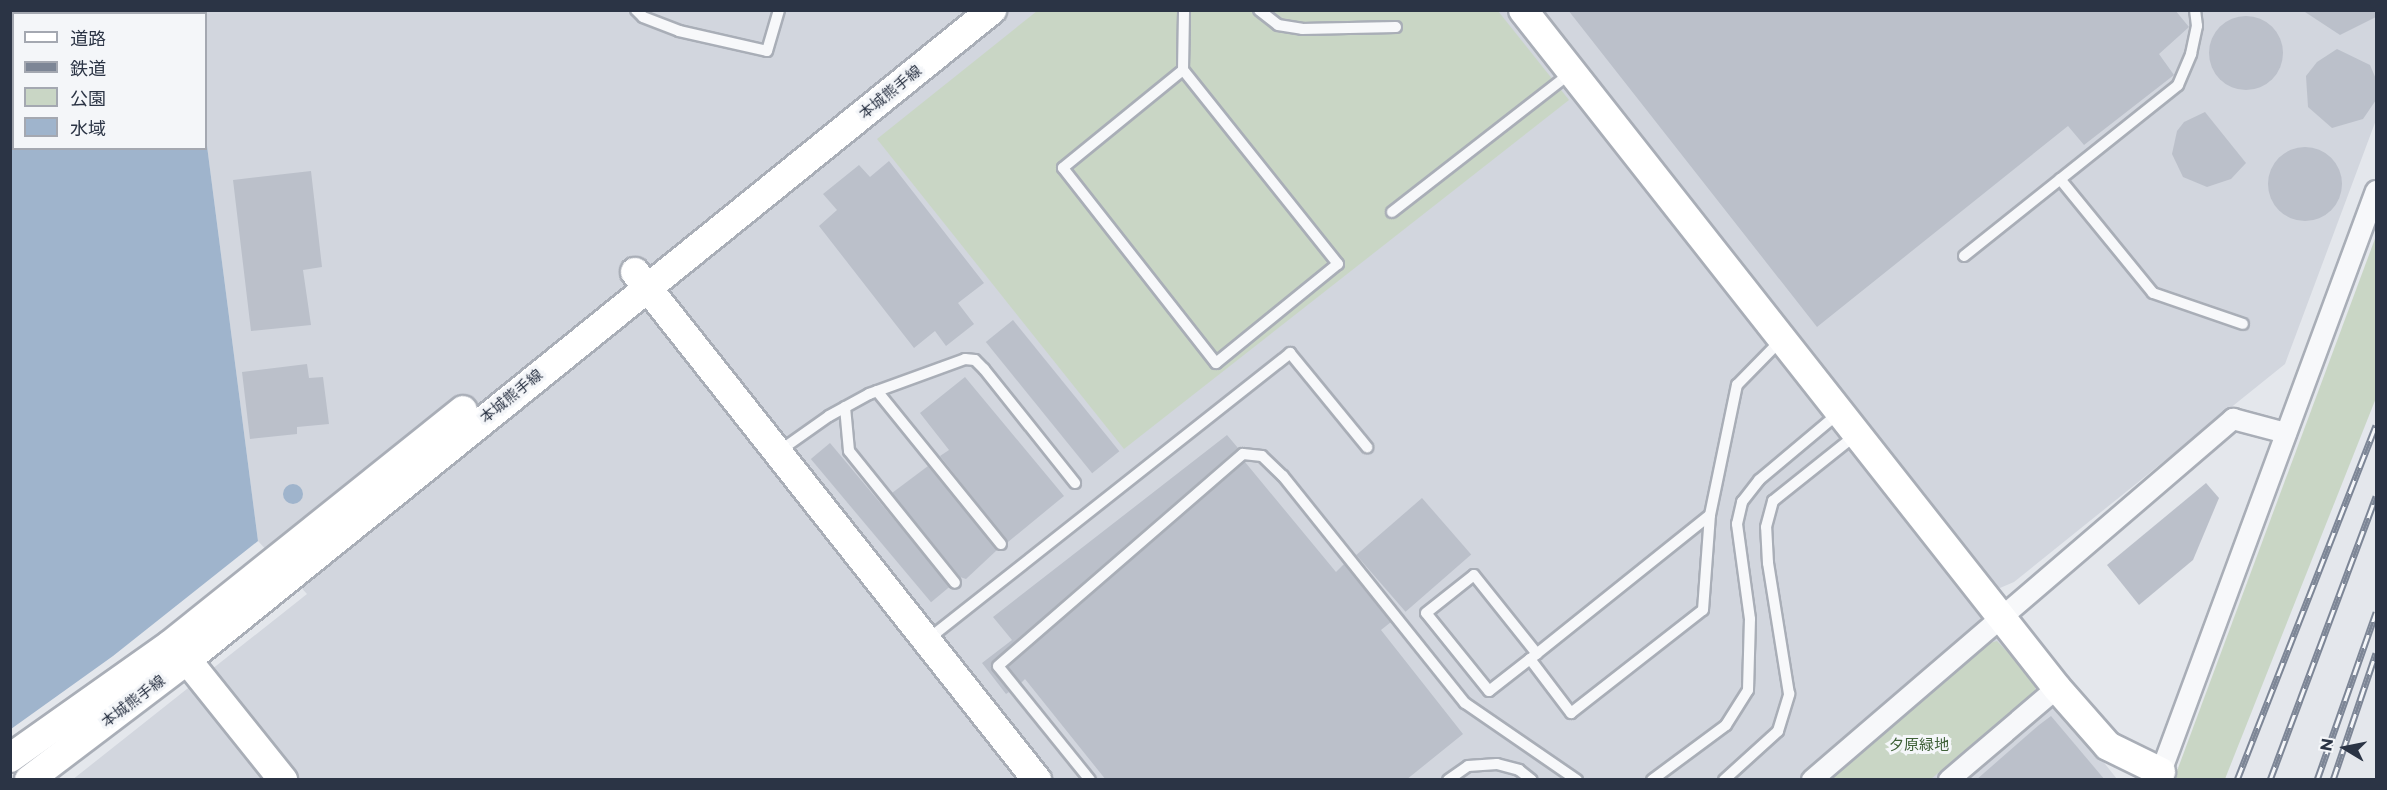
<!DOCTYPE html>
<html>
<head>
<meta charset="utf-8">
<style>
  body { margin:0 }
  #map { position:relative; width:2387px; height:790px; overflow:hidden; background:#e4e7ec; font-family:Montserrat,"Noto Sans JP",sans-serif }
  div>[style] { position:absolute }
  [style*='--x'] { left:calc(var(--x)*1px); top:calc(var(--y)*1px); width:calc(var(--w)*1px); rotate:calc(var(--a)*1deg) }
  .built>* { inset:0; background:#d2d6de }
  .green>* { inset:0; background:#c9d6c5 }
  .water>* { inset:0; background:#9fb4cc }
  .round { border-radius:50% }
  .building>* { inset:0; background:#bbc0ca; transform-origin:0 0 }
  .roads { filter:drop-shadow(2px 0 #a9aeb7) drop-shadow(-2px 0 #a9aeb7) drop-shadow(0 2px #a9aeb7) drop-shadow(0 -2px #a9aeb7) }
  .lane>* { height:10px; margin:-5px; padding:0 5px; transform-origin:5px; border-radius:5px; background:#f7f8fa }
  .street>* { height:20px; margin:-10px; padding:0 10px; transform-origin:10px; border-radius:10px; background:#f7f8fa }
  .secondary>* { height:28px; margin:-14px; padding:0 14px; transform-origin:14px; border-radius:14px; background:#fff }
  .rail>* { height:7px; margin-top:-3.5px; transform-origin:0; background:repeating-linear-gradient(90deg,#f4f6f9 0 14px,#7d8696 0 28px); box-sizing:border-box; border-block:2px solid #7d8696 }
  span { translate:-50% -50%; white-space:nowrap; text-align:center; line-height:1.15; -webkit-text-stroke:6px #f4f6f9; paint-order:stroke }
  .street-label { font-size:15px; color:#2b3445 }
  .park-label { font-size:15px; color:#3f6138 }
  .frame { position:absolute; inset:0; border:12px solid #2b3445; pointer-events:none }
  .legend { position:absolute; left:12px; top:12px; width:195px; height:138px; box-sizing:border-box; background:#f4f6f9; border:2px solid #a4a8b1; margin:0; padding:8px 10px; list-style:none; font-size:18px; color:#2b3445 }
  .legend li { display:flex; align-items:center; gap:12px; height:30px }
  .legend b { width:30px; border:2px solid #a4a8b1 }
  .north { position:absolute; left:2315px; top:718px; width:60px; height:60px; -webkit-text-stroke:4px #f4f6f9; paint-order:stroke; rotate:280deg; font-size:16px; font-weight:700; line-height:24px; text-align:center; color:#2b3445 }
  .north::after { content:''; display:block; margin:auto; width:21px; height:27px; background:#2b3445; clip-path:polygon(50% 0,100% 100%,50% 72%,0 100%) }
</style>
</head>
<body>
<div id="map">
  <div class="built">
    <div style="clip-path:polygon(190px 11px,2376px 11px,2376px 120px,2285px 364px,2014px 582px,1974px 599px,2117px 779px,72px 780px,307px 594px,258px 541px,206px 138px,206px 14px)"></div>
  </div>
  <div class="green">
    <div style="clip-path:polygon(1037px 11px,1498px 11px,1569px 100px,1124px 449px,877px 139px)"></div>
    <div style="clip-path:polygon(2376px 236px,2376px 398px,2225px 779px,2174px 779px)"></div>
    <div style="clip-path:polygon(1997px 641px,2036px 682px,2035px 691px,1931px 779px,1826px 780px,1986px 644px)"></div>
  </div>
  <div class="water">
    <div style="clip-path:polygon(11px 10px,190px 11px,190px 13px,14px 14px,14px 148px,206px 148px,206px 138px,258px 541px,113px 656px,11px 729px)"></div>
    <div class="round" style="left:283px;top:484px;width:20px;height:20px"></div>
  </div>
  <div class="building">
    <div style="clip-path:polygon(1568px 10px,2175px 10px,2189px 27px,2159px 54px,2174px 75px,2084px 145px,2068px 126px,1817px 327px)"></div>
    <div style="clip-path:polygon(2302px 10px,2376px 10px,2376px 17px,2340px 35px)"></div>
    <div class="round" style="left:2209px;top:16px;width:74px;height:74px"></div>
    <div style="clip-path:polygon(2337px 49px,2370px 65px,2376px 79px,2376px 100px,2363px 119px,2332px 128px,2308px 107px,2306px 76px,2317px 62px)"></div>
    <div style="clip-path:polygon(2205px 112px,2246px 163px,2231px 179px,2207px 187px,2183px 177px,2172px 154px,2177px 131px,2184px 122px)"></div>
    <div class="round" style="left:2268px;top:147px;width:74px;height:74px"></div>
    <div style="clip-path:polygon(889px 161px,984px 283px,958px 303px,974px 324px,946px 346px,935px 331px,914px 348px,819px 226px,837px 210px,823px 194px,859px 165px,870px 177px)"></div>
    <div style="clip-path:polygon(311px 171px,322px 267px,303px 270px,311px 325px,251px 331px,233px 180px)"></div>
    <div style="left:1013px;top:320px;width:169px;height:35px;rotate:51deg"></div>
    <div style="clip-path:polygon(307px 364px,309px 378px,323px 377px,329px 424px,297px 427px,297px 434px,250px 439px,242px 372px)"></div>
    <div style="clip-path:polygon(965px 377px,1064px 496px,1008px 542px,940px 456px,949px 450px,920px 413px)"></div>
    <div style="clip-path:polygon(1227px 435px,1238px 448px,993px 661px,991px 668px,1009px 692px,1006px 694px,982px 663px,1012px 640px,993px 617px)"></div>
    <div style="left:830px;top:443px;width:187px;height:25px;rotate:50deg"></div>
    <div style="clip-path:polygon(1245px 462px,1336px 572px,1344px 564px,1391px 622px,1381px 630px,1463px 734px,1406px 780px,1106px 780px,1025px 679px,1021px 683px,1008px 667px)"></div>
    <div style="clip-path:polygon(928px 466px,997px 550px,966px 579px,960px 577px,892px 493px)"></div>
    <div style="clip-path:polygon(2206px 483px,2219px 498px,2193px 560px,2139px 605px,2107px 565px)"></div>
    <div style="left:1422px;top:498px;width:75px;height:87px;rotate:49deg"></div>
    <div style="clip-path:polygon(2051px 716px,2105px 780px,1976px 780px,2039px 725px)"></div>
  </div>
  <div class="roads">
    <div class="lane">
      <div style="--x:636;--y:10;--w:10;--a:45"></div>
      <div style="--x:643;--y:17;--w:39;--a:21"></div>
      <div style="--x:679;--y:31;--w:90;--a:12.8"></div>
      <div style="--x:767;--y:51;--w:43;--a:-73.7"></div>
      <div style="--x:1259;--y:10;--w:24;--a:38"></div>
      <div style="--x:1278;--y:25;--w:24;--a:9"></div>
      <div style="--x:1302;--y:29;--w:94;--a:-1.2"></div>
      <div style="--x:1183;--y:70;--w:155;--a:140.8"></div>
      <div style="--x:1063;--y:168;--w:248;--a:51.9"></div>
      <div style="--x:1216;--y:363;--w:157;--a:-39.1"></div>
      <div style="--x:1338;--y:264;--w:248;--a:-128.6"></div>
      <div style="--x:1183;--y:70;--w:60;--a:-89"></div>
      <div style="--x:2060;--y:179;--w:147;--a:50.8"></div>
      <div style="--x:2153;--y:293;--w:95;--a:19"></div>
      <div style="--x:1392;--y:212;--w:228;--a:-37.9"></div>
      <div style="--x:1964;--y:256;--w:274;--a:-38.6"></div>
      <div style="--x:2178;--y:85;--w:34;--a:-67"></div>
      <div style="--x:2191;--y:54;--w:29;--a:-78"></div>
      <div style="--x:2197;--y:26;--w:16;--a:-97"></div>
      <div style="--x:877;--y:391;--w:197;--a:51"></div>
      <div style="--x:845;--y:407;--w:44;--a:84.8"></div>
      <div style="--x:849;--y:451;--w:169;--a:51.2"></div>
      <div style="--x:778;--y:452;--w:62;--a:-35.2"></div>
      <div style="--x:829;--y:416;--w:46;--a:-28.8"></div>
      <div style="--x:869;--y:394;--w:102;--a:-20"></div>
      <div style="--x:965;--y:359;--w:10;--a:6"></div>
      <div style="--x:975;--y:360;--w:13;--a:45"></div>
      <div style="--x:984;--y:369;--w:146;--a:51.4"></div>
      <div style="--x:1710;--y:515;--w:231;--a:141.3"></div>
      <div style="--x:1530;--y:659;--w:68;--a:52.8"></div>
      <div style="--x:1571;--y:713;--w:167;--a:-38"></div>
      <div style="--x:1703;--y:610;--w:95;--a:-85.8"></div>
      <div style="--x:1710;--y:515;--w:133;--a:-78.3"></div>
      <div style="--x:1737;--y:385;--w:64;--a:-45.6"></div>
      <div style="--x:927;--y:640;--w:463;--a:-38.3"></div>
      <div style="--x:1290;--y:353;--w:122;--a:50.7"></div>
      <div style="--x:1530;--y:659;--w:52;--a:142"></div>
      <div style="--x:1489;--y:691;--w:100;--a:-128.9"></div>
      <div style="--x:1426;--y:613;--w:61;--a:-38.4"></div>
      <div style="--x:1474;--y:575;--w:101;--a:51.4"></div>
      <div style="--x:1090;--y:780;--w:146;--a:-128.9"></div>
      <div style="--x:998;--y:666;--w:324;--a:-40.9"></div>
      <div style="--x:1243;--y:454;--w:19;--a:6"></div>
      <div style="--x:1262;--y:456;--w:29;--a:44"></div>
      <div style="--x:1283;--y:476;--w:291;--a:51.3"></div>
      <div style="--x:1465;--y:703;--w:136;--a:34.5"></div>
      <div style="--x:1448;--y:780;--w:24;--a:-35"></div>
      <div style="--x:1468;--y:766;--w:29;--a:-4"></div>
      <div style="--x:1497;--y:764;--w:23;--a:15"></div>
      <div style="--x:1519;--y:770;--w:16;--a:38"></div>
      <div style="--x:1652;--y:780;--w:92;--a:-36.6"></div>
      <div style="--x:1726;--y:725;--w:41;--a:-57.8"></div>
      <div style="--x:1748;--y:690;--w:71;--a:-88.4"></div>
      <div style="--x:1750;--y:619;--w:96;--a:-97.8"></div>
      <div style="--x:1737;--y:524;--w:23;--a:-77"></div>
      <div style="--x:1742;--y:502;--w:28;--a:-52"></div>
      <div style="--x:1759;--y:480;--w:106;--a:-40"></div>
      <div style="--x:1724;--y:780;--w:73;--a:-42.2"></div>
      <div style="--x:1778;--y:731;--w:39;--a:-73"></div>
      <div style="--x:1789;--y:694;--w:133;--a:-99.1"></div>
      <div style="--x:1768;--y:563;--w:36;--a:-93"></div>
      <div style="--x:1766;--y:527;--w:27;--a:-75"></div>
      <div style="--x:1773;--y:501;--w:107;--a:-38.6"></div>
    </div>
    <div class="street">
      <div style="--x:1812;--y:780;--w:555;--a:-40.61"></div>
      <div style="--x:2233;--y:419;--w:55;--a:14.8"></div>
      <div style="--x:1949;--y:780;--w:142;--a:-40.4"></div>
      <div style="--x:2158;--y:780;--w:628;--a:-69.69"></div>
    </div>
    <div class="secondary">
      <div style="--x:1523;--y:10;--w:863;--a:51.78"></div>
      <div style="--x:2057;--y:688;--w:77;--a:48.7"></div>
      <div style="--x:2108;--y:746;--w:59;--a:26.1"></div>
      <div style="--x:635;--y:272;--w:648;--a:51.64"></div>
      <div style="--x:187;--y:660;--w:154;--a:51.3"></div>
      <div style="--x:10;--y:758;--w:197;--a:-35.3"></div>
      <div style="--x:171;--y:644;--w:374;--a:-38.7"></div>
      <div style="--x:29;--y:780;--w:198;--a:-37.2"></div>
      <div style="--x:187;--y:660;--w:1035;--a:-38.92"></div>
    </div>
  </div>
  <div class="rail">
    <div style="--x:2237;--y:780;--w:381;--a:-68.6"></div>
    <div style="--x:2270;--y:780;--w:303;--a:-69.5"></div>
    <div style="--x:2317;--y:780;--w:178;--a:-70.6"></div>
    <div style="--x:2333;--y:780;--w:134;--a:-71.3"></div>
  </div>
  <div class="street-label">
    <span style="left:890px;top:92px;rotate:-39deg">本城熊手線</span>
    <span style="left:511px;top:396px;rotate:-39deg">本城熊手線</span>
    <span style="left:133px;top:701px;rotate:-37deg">本城熊手線</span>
  </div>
  <div class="park-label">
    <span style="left:1919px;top:745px">夕原緑地</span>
  </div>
  <div class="frame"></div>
  <ul class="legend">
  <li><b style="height:8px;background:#fff"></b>道路</li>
  <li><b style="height:8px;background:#7d8696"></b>鉄道</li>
  <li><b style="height:16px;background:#c9d6c5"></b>公園</li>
  <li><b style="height:16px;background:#9fb4cc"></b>水域</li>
  </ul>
  <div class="north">N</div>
</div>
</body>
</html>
